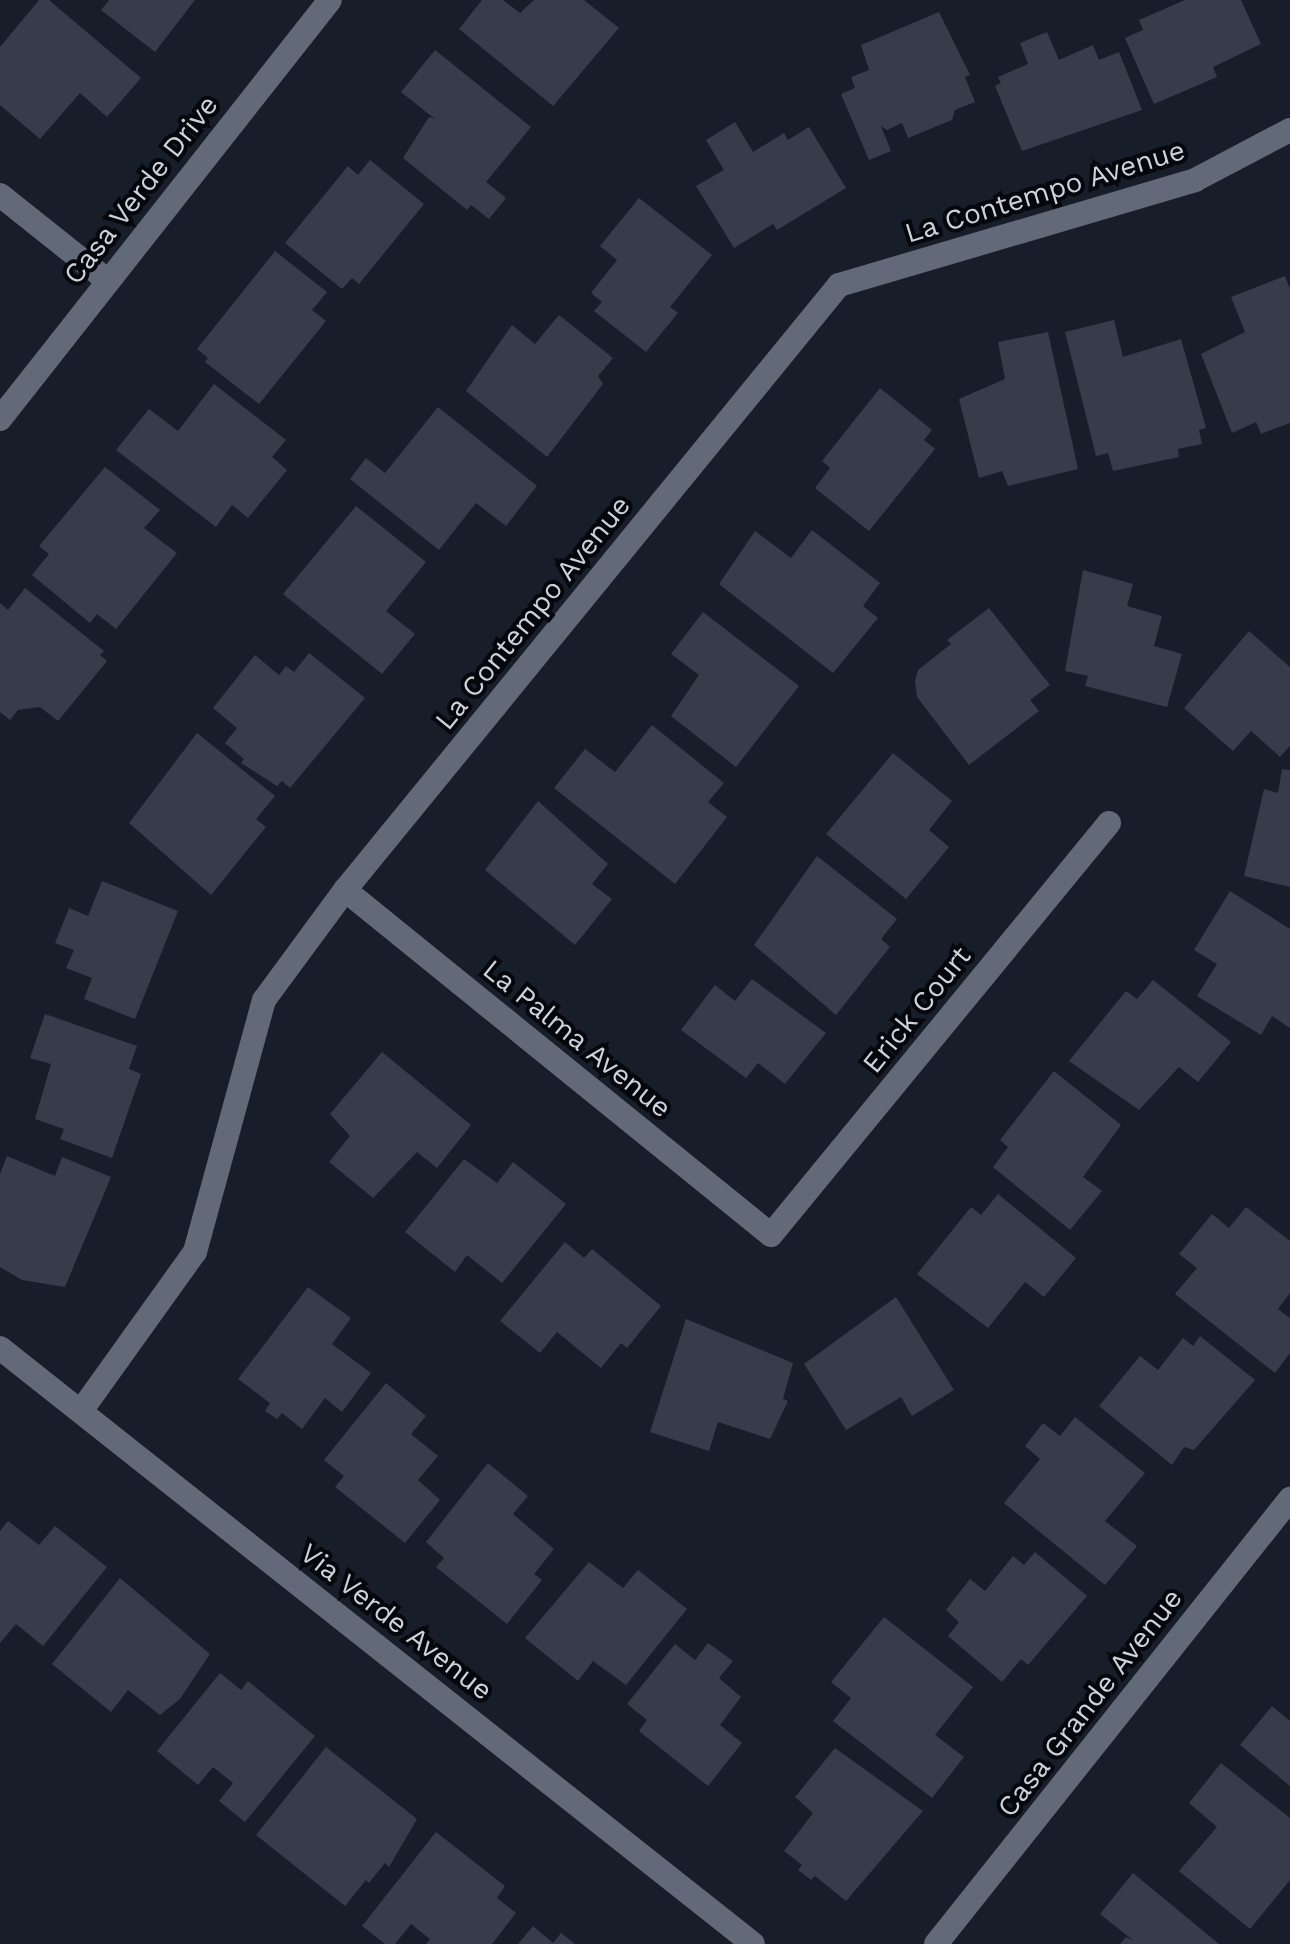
<!DOCTYPE html>
<html>
<head>
<meta charset="utf-8">
<style>
  body { margin:0 }
  #map { position:relative; width:1290px; height:1944px; overflow:hidden; background:#171d29; font-family:"Work Sans",sans-serif }
  div>[style] { position:absolute }
  [style*='--x'] { left:calc(var(--x)*1px); top:calc(var(--y)*1px); width:calc(var(--w)*1px); rotate:calc(var(--a)*1deg) }
  .building>* { inset:0; background:#363c4a }
  .street>* { height:24px; margin:-12px; padding:0 12px; transform-origin:12px; border-radius:12px; background:#626979 }
  span { translate:-50% -50%; white-space:nowrap; text-align:center; line-height:1.15; -webkit-text-stroke:8px #05070c; paint-order:stroke }
  .street-label { font-size:28px; color:#ced2db }
</style>
</head>
<body>
<div id="map">
  <div class="building">
    <div style="clip-path:polygon(39px 0,49px 0,141px 78px,107px 117px,80px 93px,40px 139px,0 105px,0 47px)"></div>
    <div style="clip-path:polygon(109px 0,195px 0,155px 52px,101px 10px)"></div>
    <div style="clip-path:polygon(482px 0,503px 0,520px 13px,534px 0,584px 0,619px 28px,553px 106px,459px 29px)"></div>
    <div style="clip-path:polygon(1185px 0,1241px 0,1261px 44px,1213px 67px,1217px 77px,1154px 104px,1125px 38px,1143px 30px,1139px 20px)"></div>
    <div style="clip-path:polygon(939px 12px,970px 75px,965px 77px,975px 102px,955px 110px,952px 120px,908px 138px,902px 123px,887px 130px,881px 126px,891px 151px,869px 160px,841px 94px,855px 88px,851px 77px,869px 70px,861px 45px)"></div>
    <div style="clip-path:polygon(1047px 32px,1059px 60px,1093px 45px,1099px 60px,1119px 52px,1142px 110px,1022px 151px,995px 86px,1001px 83px,998px 77px,1028px 64px,1020px 43px)"></div>
    <div style="clip-path:polygon(435px 50px,531px 127px,486px 182px,506px 198px,489px 219px,471px 205px,467px 210px,403px 158px,429px 117px,435px 119px,401px 92px)"></div>
    <div style="clip-path:polygon(735px 122px,753px 152px,784px 133px,788px 140px,809px 127px,846px 188px,777px 230px,773px 224px,734px 248px,696px 186px,724px 170px,706px 140px)"></div>
    <div style="clip-path:polygon(370px 160px,424px 204px,359px 284px,352px 278px,342px 289px,285px 243px,348px 166px,358px 175px)"></div>
    <div style="clip-path:polygon(639px 198px,712px 255px,670px 307px,678px 313px,646px 352px,594px 311px,602px 302px,591px 293px,617px 260px,600px 246px)"></div>
    <div style="clip-path:polygon(275px 251px,327px 292px,312px 310px,326px 321px,259px 404px,205px 362px,208px 358px,197px 349px)"></div>
    <div style="clip-path:polygon(1285px 276px,1290px 289px,1290px 423px,1261px 434px,1256px 422px,1232px 433px,1201px 354px,1245px 332px,1231px 297px)"></div>
    <div style="clip-path:polygon(559px 315px,613px 358px,598px 376px,603px 384px,547px 457px,466px 391px,512px 325px,535px 344px)"></div>
    <div style="clip-path:polygon(1114px 320px,1123px 357px,1181px 339px,1206px 428px,1199px 430px,1202px 444px,1178px 449px,1179px 457px,1113px 471px,1108px 453px,1096px 456px,1065px 332px)"></div>
    <div style="clip-path:polygon(1048px 332px,1078px 469px,1008px 486px,1002px 471px,979px 478px,959px 399px,1005px 379px,998px 342px)"></div>
    <div style="clip-path:polygon(214px 384px,286px 440px,272px 457px,287px 470px,248px 518px,232px 505px,216px 527px,116px 450px,149px 409px,178px 431px)"></div>
    <div style="clip-path:polygon(880px 388px,932px 430px,924px 440px,935px 449px,869px 531px,815px 488px,830px 468px,822px 461px)"></div>
    <div style="clip-path:polygon(438px 407px,537px 486px,506px 526px,476px 503px,439px 550px,350px 479px,366px 458px,385px 473px)"></div>
    <div style="clip-path:polygon(105px 467px,160px 510px,144px 528px,177px 553px,116px 629px,97px 614px,90px 623px,32px 575px,49px 554px,39px 546px)"></div>
    <div style="clip-path:polygon(356px 506px,426px 562px,386px 611px,415px 634px,382px 674px,283px 594px)"></div>
    <div style="clip-path:polygon(812px 530px,880px 583px,863px 606px,878px 618px,833px 673px,719px 584px,755px 531px,791px 558px)"></div>
    <div style="clip-path:polygon(1083px 570px,1133px 584px,1127px 606px,1162px 616px,1154px 646px,1182px 654px,1167px 707px,1085px 686px,1088px 676px,1065px 671px)"></div>
    <div style="clip-path:polygon(25px 588px,104px 651px,100px 655px,107px 661px,58px 721px,40px 707px,18px 710px,10px 720px,0 712px,0 603px,8px 610px)"></div>
    <div style="clip-path:polygon(989px 608px,1050px 685px,1030px 700px,1039px 711px,969px 765px,917px 697px,915px 681px,918px 670px,951px 644px,947px 640px)"></div>
    <div style="clip-path:polygon(703px 612px,799px 686px,736px 767px,671px 716px,699px 675px,671px 654px)"></div>
    <div style="clip-path:polygon(1249px 631px,1290px 667px,1290px 746px,1280px 757px,1251px 731px,1233px 751px,1184px 708px)"></div>
    <div style="clip-path:polygon(309px 653px,365px 698px,290px 788px,282px 781px,277px 786px,241px 763px,244px 759px,225px 743px,237px 728px,213px 708px,255px 655px,279px 675px,286px 666px,294px 672px)"></div>
    <div style="clip-path:polygon(652px 725px,724px 783px,708px 802px,727px 817px,675px 884px,554px 788px,585px 749px,615px 772px)"></div>
    <div style="clip-path:polygon(197px 733px,275px 796px,256px 819px,266px 827px,211px 895px,129px 823px)"></div>
    <div style="clip-path:polygon(893px 753px,952px 801px,929px 830px,949px 847px,906px 899px,826px 834px)"></div>
    <div style="clip-path:polygon(1282px 769px,1290px 770px,1290px 887px,1244px 876px,1264px 789px,1278px 793px)"></div>
    <div style="clip-path:polygon(538px 801px,608px 864px,592px 884px,612px 899px,575px 945px,485px 870px)"></div>
    <div style="clip-path:polygon(817px 856px,897px 919px,881px 939px,890px 947px,836px 1015px,754px 945px)"></div>
    <div style="clip-path:polygon(102px 881px,178px 911px,135px 1019px,84px 999px,92px 978px,66px 968px,74px 950px,55px 943px,69px 908px,88px 916px)"></div>
    <div style="clip-path:polygon(1230px 891px,1290px 929px,1290px 1028px,1272px 1016px,1261px 1035px,1197px 996px,1217px 964px,1194px 950px)"></div>
    <div style="clip-path:polygon(752px 979px,826px 1033px,785px 1084px,758px 1063px,746px 1078px,681px 1030px,715px 985px,735px 1001px)"></div>
    <div style="clip-path:polygon(1153px 980px,1231px 1042px,1198px 1082px,1179px 1067px,1139px 1110px,1069px 1061px,1126px 991px,1137px 999px)"></div>
    <div style="clip-path:polygon(45px 1014px,137px 1046px,129px 1069px,141px 1074px,112px 1158px,60px 1139px,64px 1129px,35px 1119px,51px 1064px,30px 1058px)"></div>
    <div style="clip-path:polygon(382px 1052px,471px 1125px,437px 1168px,417px 1152px,373px 1198px,329px 1162px,350px 1136px,330px 1114px)"></div>
    <div style="clip-path:polygon(1054px 1071px,1121px 1125px,1083px 1177px,1102px 1191px,1070px 1230px,993px 1167px,1008px 1147px,1000px 1140px)"></div>
    <div style="clip-path:polygon(7px 1156px,55px 1176px,62px 1157px,111px 1177px,65px 1287px,22px 1280px,0 1267px,0 1174px)"></div>
    <div style="clip-path:polygon(464px 1159px,497px 1183px,513px 1162px,566px 1204px,502px 1283px,467px 1255px,455px 1272px,405px 1232px)"></div>
    <div style="clip-path:polygon(998px 1194px,1076px 1258px,1044px 1297px,1025px 1282px,988px 1328px,917px 1274px,971px 1207px,981px 1215px)"></div>
    <div style="clip-path:polygon(1246px 1207px,1290px 1241px,1290px 1293px,1278px 1309px,1290px 1318px,1290px 1353px,1275px 1373px,1175px 1294px,1197px 1268px,1179px 1254px,1212px 1214px,1229px 1228px)"></div>
    <div style="clip-path:polygon(565px 1242px,584px 1258px,592px 1249px,661px 1306px,627px 1348px,621px 1343px,601px 1368px,557px 1332px,540px 1353px,500px 1321px)"></div>
    <div style="clip-path:polygon(308px 1287px,351px 1318px,332px 1344px,371px 1373px,342px 1412px,325px 1398px,302px 1429px,282px 1413px,277px 1419px,265px 1411px,270px 1403px,238px 1379px)"></div>
    <div style="clip-path:polygon(896px 1297px,954px 1390px,912px 1416px,901px 1397px,846px 1430px,804px 1364px)"></div>
    <div style="clip-path:polygon(686px 1319px,793px 1363px,783px 1399px,788px 1401px,770px 1439px,718px 1422px,709px 1451px,650px 1432px)"></div>
    <div style="clip-path:polygon(1200px 1336px,1255px 1380px,1194px 1450px,1184px 1447px,1172px 1465px,1099px 1406px,1140px 1356px,1158px 1370px,1183px 1338px,1193px 1346px)"></div>
    <div style="clip-path:polygon(386px 1383px,426px 1416px,411px 1434px,438px 1456px,418px 1480px,440px 1500px,405px 1543px,335px 1487px,344px 1476px,324px 1460px)"></div>
    <div style="clip-path:polygon(1075px 1417px,1145px 1473px,1105px 1521px,1137px 1546px,1105px 1585px,1004px 1503px,1040px 1459px,1025px 1446px,1043px 1423px,1060px 1436px)"></div>
    <div style="clip-path:polygon(488px 1463px,528px 1496px,513px 1514px,554px 1549px,534px 1574px,542px 1580px,507px 1624px,436px 1567px,444px 1558px,426px 1542px)"></div>
    <div style="clip-path:polygon(8px 1521px,39px 1545px,55px 1526px,107px 1567px,43px 1646px,16px 1624px,0 1643px,0 1531px)"></div>
    <div style="clip-path:polygon(1035px 1552px,1087px 1596px,1028px 1665px,1021px 1659px,1002px 1682px,948px 1636px,959px 1622px,946px 1610px,970px 1579px,985px 1591px,1013px 1556px,1024px 1565px)"></div>
    <div style="clip-path:polygon(589px 1562px,623px 1588px,638px 1570px,687px 1609px,626px 1685px,593px 1661px,578px 1681px,525px 1638px)"></div>
    <div style="clip-path:polygon(120px 1578px,210px 1654px,180px 1699px,160px 1715px,128px 1690px,111px 1712px,52px 1664px)"></div>
    <div style="clip-path:polygon(884px 1617px,973px 1687px,935px 1735px,964px 1757px,932px 1798px,833px 1721px,851px 1698px,831px 1682px)"></div>
    <div style="clip-path:polygon(708px 1643px,733px 1661px,719px 1678px,741px 1697px,720px 1725px,742px 1743px,708px 1786px,639px 1731px,647px 1720px,627px 1704px,675px 1644px,695px 1660px)"></div>
    <div style="clip-path:polygon(220px 1673px,241px 1690px,248px 1681px,315px 1736px,245px 1822px,219px 1801px,233px 1783px,213px 1767px,198px 1785px,157px 1751px)"></div>
    <div style="clip-path:polygon(1272px 1706px,1290px 1721px,1290px 1786px,1240px 1745px)"></div>
    <div style="clip-path:polygon(326px 1747px,417px 1819px,389px 1867px,385px 1863px,369px 1883px,366px 1880px,345px 1906px,256px 1835px)"></div>
    <div style="clip-path:polygon(835px 1748px,923px 1811px,846px 1901px,815px 1876px,811px 1880px,798px 1870px,802px 1865px,784px 1851px,813px 1813px,795px 1797px)"></div>
    <div style="clip-path:polygon(1221px 1763px,1290px 1818px,1290px 1880px,1250px 1929px,1179px 1871px,1217px 1827px,1189px 1803px)"></div>
    <div style="clip-path:polygon(436px 1832px,505px 1886px,497px 1898px,516px 1913px,492px 1944px,426px 1944px,430px 1939px,411px 1924px,395px 1944px,385px 1944px,362px 1926px)"></div>
    <div style="clip-path:polygon(1133px 1873px,1219px 1944px,1120px 1944px,1126px 1937px,1134px 1941px,1100px 1914px)"></div>
    <div style="clip-path:polygon(533px 1926px,553px 1943px,561px 1933px,575px 1944px,518px 1944px)"></div>
  </div>
  <div class="street">
    <div style="--x:0;--y:195;--w:137;--a:38.5"></div>
    <div style="--x:0;--y:419;--w:533;--a:-51.78"></div>
    <div style="--x:345;--y:890;--w:548;--a:39"></div>
    <div style="--x:771;--y:1235;--w:533;--a:-50.63"></div>
    <div style="--x:0;--y:1348;--w:960;--a:38.36"></div>
    <div style="--x:81;--y:1411;--w:196;--a:-54.4"></div>
    <div style="--x:195;--y:1252;--w:261;--a:-74.7"></div>
    <div style="--x:264;--y:1000;--w:137;--a:-53.6"></div>
    <div style="--x:345;--y:890;--w:781;--a:-50.77"></div>
    <div style="--x:839;--y:285;--w:371;--a:-16.4"></div>
    <div style="--x:1195;--y:180;--w:107;--a:-27.8"></div>
    <div style="--x:936;--y:1944;--w:569;--a:-51.5"></div>
  </div>
  <div class="street-label">
    <span style="left:141px;top:190px;rotate:-52deg">Casa Verde Drive</span>
    <span style="left:1045px;top:192px;rotate:-17deg">La Contempo Avenue</span>
    <span style="left:533px;top:613px;rotate:-51deg">La Contempo Avenue</span>
    <span style="left:917px;top:1010px;rotate:-51deg">Erick Court</span>
    <span style="left:577px;top:1039px;rotate:39deg">La Palma Avenue</span>
    <span style="left:396px;top:1622px;rotate:38deg">Via Verde Avenue</span>
    <span style="left:1090px;top:1703px;rotate:-52deg">Casa Grande Avenue</span>
  </div>
</div>
</body>
</html>
